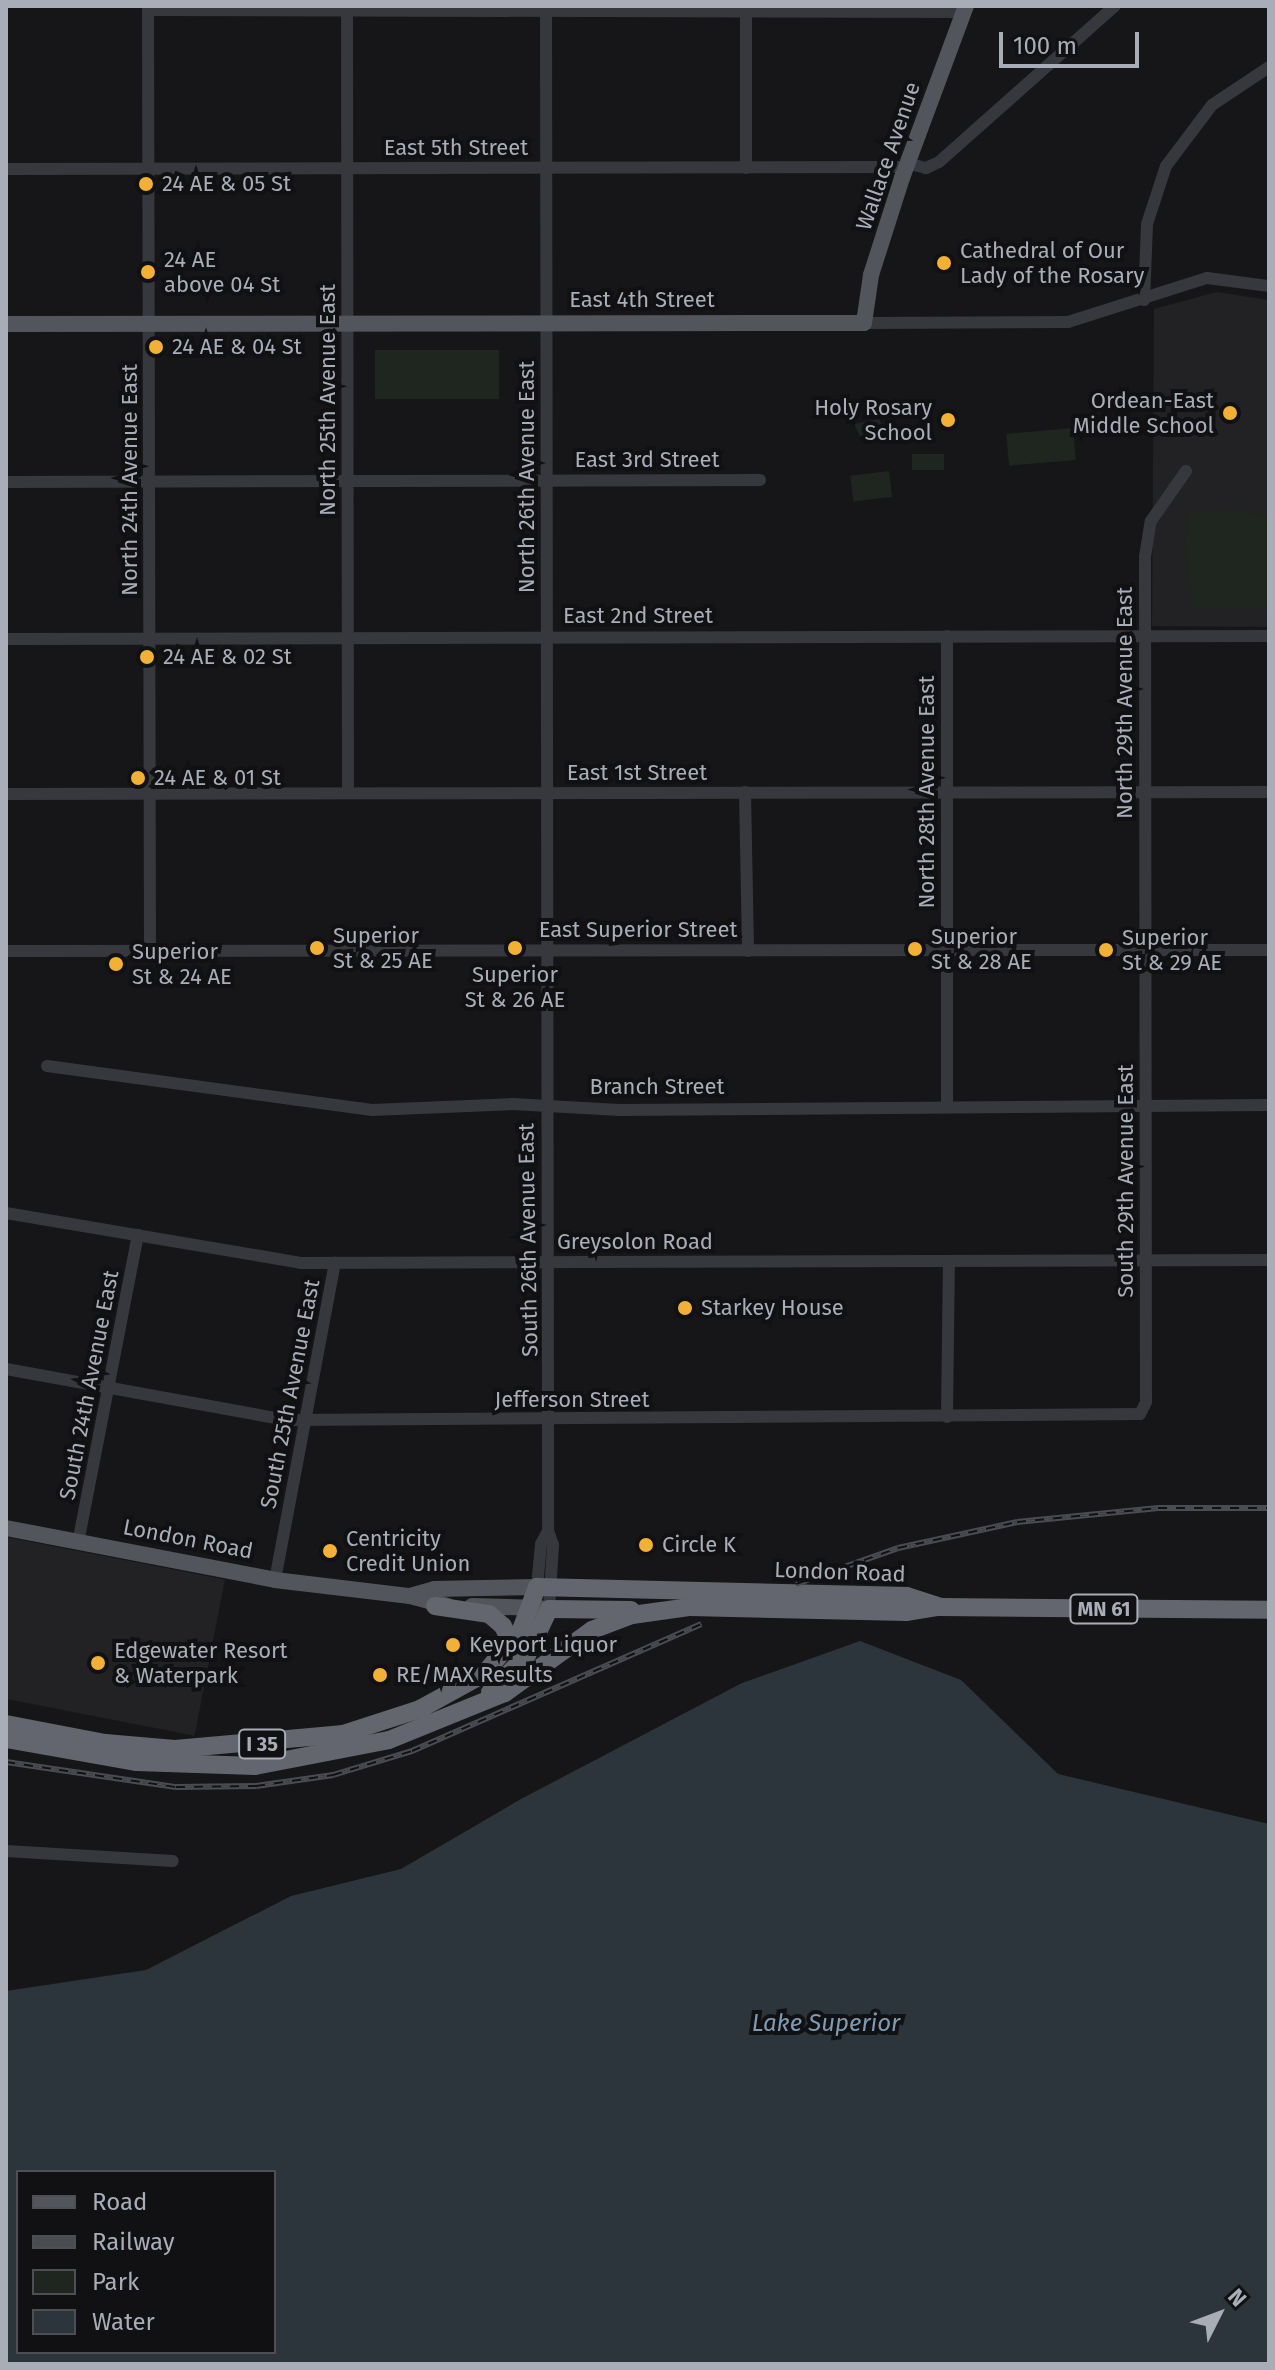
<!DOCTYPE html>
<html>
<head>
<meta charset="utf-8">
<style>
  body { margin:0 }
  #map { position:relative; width:1275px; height:2370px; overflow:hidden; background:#161618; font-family:"Fira Sans",sans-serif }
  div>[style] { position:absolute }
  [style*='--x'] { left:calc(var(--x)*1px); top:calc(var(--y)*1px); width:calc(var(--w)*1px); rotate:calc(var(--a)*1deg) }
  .built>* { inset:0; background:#222225; transform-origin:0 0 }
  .green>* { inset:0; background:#1e261f; transform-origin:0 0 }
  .water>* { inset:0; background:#2c353c }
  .minor>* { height:12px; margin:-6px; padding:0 6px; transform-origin:6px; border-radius:6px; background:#37383d }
  .major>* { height:16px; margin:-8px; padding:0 8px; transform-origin:8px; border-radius:8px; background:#53555c }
  .highway>* { height:18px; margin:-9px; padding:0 9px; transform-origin:9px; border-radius:9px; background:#63666e }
  .rail>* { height:6px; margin-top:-3px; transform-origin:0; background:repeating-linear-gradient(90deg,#111113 0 9px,#4a4c52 0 18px); box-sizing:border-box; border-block:2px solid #4a4c52 }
  .dots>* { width:22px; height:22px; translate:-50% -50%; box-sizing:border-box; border:4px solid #111113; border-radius:50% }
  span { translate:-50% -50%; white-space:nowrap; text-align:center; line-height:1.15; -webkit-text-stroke:8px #111113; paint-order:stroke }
  .shield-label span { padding:2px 6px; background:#111113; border:2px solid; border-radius:6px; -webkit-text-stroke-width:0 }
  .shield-label { font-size:20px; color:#a8adb8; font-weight:700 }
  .street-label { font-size:22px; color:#a8adb8 }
  .poi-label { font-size:22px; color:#a8adb8 }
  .left { translate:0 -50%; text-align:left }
  .right { translate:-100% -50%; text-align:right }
  .water-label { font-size:24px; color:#7f9bb3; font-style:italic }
  .frame { position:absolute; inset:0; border:8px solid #a8adb8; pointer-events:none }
  .legend { position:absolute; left:16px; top:2170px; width:260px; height:184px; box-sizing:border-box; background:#111113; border:2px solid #4d4f55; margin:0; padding:10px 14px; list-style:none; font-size:24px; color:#a8adb8 }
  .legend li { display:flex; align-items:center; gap:16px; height:40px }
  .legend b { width:40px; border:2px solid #4d4f55 }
  .north { position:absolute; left:1179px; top:2274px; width:80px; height:80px; -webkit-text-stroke:6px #111113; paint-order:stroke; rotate:48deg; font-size:22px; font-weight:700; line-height:32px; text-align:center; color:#a8adb8 }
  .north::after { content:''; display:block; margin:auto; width:28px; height:36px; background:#a8adb8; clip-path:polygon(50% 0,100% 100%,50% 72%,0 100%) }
  .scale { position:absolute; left:999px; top:32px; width:140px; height:36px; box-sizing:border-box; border:4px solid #a8adb8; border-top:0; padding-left:10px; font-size:24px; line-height:28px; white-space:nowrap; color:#a8adb8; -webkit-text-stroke:6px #111113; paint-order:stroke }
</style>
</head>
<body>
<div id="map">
  <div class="built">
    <div style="clip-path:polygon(1217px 292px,1269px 300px,1269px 627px,1152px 626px,1154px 309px)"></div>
    <div style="left:6px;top:1537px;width:223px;height:159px;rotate:11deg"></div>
  </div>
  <div class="green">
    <div style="left:375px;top:350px;width:124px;height:49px"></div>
    <div style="clip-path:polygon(879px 419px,889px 439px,862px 440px,854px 424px)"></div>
    <div style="left:1073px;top:428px;width:32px;height:67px;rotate:85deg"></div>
    <div style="left:944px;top:454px;width:16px;height:32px;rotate:90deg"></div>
    <div style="left:889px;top:471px;width:26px;height:39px;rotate:83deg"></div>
    <div style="clip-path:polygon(1232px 510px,1269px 516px,1269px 609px,1193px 609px,1185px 557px,1187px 518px,1193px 511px)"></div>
  </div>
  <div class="water">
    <div style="clip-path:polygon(evenodd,860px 1641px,961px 1680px,1058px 1774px,1269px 1824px,1269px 2364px,6px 2364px,6px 1991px,146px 1970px,291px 1896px,401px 1869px,521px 1799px,742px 1683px,860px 1641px,18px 2172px,274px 2172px,274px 2352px,18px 2352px,18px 2172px)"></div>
  </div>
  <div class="minor">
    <div style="--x:148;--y:6;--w:943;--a:89.88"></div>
    <div style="--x:347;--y:6;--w:787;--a:89.93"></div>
    <div style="--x:546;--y:6;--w:1525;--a:89.92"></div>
    <div style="--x:548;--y:1531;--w:15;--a:70"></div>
    <div style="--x:553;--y:1545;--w:64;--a:93.6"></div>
    <div style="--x:746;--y:6;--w:162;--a:90"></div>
    <div style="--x:150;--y:10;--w:814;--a:0.14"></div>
    <div style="--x:907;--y:163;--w:20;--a:15"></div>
    <div style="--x:926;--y:168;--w:14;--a:-25"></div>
    <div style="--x:939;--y:162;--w:235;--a:-41.6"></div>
    <div style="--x:6;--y:169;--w:899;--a:-0.13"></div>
    <div style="--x:1144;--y:300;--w:76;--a:-87.7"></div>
    <div style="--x:1147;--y:224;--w:61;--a:-71.9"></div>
    <div style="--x:1166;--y:166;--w:76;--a:-53"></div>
    <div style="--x:1212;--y:105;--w:69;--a:-33.7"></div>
    <div style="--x:864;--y:323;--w:204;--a:-0.3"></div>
    <div style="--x:1068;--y:322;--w:146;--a:-17.6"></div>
    <div style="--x:1207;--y:278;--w:63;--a:7.4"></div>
    <div style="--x:6;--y:482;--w:754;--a:-0.15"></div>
    <div style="--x:6;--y:639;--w:1263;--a:-0.14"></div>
    <div style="--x:745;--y:792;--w:159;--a:88.9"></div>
    <div style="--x:6;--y:794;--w:1263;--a:-0.09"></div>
    <div style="--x:6;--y:951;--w:1263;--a:-0.05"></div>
    <div style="--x:47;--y:1066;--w:328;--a:7.7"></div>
    <div style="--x:372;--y:1110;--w:141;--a:-2.4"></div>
    <div style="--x:513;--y:1104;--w:106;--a:3.2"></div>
    <div style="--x:619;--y:1110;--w:650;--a:-0.44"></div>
    <div style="--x:947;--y:1105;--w:469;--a:-90"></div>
    <div style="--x:6;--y:1213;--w:299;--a:9.6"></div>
    <div style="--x:301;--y:1263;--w:968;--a:-0.18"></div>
    <div style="--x:6;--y:1369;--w:287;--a:10.3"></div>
    <div style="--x:288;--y:1420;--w:852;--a:-0.4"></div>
    <div style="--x:1140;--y:1414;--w:13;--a:-63"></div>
    <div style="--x:1146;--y:1402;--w:845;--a:-90.07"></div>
    <div style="--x:1145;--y:557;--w:36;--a:-81"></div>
    <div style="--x:1151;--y:521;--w:61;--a:-55"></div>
    <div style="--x:947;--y:1417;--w:155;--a:-89.3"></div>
    <div style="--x:78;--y:1543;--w:314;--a:-79"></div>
    <div style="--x:275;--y:1580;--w:323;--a:-79.3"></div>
    <div style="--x:537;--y:1587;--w:43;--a:-84.7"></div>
    <div style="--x:541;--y:1544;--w:15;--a:-62"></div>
    <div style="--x:6;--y:1851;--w:167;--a:3.4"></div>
  </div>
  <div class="major">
    <div style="--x:6;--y:324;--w:858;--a:-0.07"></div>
    <div style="--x:864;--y:323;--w:49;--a:-81.7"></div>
    <div style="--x:871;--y:275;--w:102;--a:-72.3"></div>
    <div style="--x:902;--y:178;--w:184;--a:-69.6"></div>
    <div style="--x:6;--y:1528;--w:274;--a:10.9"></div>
    <div style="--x:275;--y:1580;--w:136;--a:6.8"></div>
    <div style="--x:410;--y:1596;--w:39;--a:15"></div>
    <div style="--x:410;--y:1596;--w:25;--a:-16"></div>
    <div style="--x:434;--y:1589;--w:103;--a:-1.1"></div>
    <div style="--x:472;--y:1606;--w:68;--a:1.7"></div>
  </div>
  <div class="highway">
    <div style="--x:435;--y:1606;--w:55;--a:8.4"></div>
    <div style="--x:489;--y:1614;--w:18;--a:41"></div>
    <div style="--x:503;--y:1626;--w:14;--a:65"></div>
    <div style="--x:509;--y:1639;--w:14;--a:115"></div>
    <div style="--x:490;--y:1692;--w:52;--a:-45"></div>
    <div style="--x:527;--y:1655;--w:51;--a:-64.4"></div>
    <div style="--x:549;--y:1609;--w:82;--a:0.7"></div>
    <div style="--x:6;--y:1724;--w:101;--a:10.9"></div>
    <div style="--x:105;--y:1743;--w:70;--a:4.9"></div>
    <div style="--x:175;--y:1749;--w:169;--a:-5.1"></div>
    <div style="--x:343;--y:1734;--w:81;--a:-18"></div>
    <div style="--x:420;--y:1709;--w:73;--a:-28.7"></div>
    <div style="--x:484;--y:1674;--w:57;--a:-49.9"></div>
    <div style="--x:521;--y:1630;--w:46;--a:-69.6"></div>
    <div style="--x:537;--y:1587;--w:370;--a:1.4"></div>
    <div style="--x:907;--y:1596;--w:35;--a:18"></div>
    <div style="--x:940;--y:1607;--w:329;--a:0.5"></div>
    <div style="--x:6;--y:1739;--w:133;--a:10"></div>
    <div style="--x:137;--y:1762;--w:118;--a:1.9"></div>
    <div style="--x:255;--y:1766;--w:136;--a:-11"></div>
    <div style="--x:389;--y:1740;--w:125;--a:-22.1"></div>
    <div style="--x:505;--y:1693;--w:107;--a:-35.9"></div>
    <div style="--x:592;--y:1630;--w:43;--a:-20.6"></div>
    <div style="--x:632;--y:1615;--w:59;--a:-7.9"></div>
    <div style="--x:690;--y:1607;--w:216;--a:1.3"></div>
    <div style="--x:906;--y:1612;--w:31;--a:-9"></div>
  </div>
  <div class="rail">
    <div style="--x:796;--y:1584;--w:108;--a:-19.4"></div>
    <div style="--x:898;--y:1548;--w:122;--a:-12.3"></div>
    <div style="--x:1017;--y:1522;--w:142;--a:-5.7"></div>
    <div style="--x:1158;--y:1508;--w:111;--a:0"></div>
    <div style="--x:6;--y:1762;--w:172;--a:8.4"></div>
    <div style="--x:176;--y:1787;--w:80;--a:-0.7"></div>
    <div style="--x:256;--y:1786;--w:78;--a:-8.1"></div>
    <div style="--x:333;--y:1775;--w:83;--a:-16.9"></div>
    <div style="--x:412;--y:1751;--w:316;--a:-23.7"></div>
  </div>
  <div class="dots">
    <div style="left:146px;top:184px;background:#f2b134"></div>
    <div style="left:944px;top:263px;background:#f2b134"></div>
    <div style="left:148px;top:272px;background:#f2b134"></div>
    <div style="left:156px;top:347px;background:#f2b134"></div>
    <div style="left:1230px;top:413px;background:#f2b134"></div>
    <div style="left:948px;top:420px;background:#f2b134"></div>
    <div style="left:147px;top:657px;background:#f2b134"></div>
    <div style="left:138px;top:778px;background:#f2b134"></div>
    <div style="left:317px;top:948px;background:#f2b134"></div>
    <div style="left:515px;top:948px;background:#f2b134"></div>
    <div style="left:915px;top:949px;background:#f2b134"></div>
    <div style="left:1106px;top:950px;background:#f2b134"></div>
    <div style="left:116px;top:964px;background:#f2b134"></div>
    <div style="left:685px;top:1308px;background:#f2b134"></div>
    <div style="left:646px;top:1545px;background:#f2b134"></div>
    <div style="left:330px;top:1551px;background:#f2b134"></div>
    <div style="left:453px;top:1645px;background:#f2b134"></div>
    <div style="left:98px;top:1663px;background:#f2b134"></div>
    <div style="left:380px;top:1675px;background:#f2b134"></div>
  </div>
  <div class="shield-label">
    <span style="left:1104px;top:1609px">MN 61</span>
    <span style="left:262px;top:1744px">I 35</span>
  </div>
  <div class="street-label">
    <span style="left:456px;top:148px">East 5th Street</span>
    <span style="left:888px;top:156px;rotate:-71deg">Wallace Avenue</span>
    <span style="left:642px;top:300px">East 4th Street</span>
    <span style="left:328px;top:400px;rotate:-90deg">North 25th Avenue East</span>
    <span style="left:647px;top:460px">East 3rd Street</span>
    <span style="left:527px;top:477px;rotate:-90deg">North 26th Avenue East</span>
    <span style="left:130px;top:480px;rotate:-90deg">North 24th Avenue East</span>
    <span style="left:638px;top:616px">East 2nd Street</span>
    <span style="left:1125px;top:703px;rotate:-90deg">North 29th Avenue East</span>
    <span style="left:637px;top:773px">East 1st Street</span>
    <span style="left:927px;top:792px;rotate:-90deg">North 28th Avenue East</span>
    <span style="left:638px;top:930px">East Superior Street</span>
    <span style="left:657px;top:1087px">Branch Street</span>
    <span style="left:1126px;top:1181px;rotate:-90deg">South 29th Avenue East</span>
    <span style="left:528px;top:1240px;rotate:-91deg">South 26th Avenue East</span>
    <span style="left:635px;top:1242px">Greysolon Road</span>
    <span style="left:89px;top:1385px;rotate:-79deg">South 24th Avenue East</span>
    <span style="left:290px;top:1394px;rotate:-79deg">South 25th Avenue East</span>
    <span style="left:572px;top:1400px">Jefferson Street</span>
    <span style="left:188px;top:1539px;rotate:11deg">London Road</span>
    <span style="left:840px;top:1572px;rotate:2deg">London Road</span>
  </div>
  <div class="poi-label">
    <span class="left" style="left:162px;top:184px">24 AE &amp; 05 St</span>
    <span class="left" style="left:960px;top:263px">Cathedral of Our<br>Lady of the Rosary</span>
    <span class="left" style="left:164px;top:272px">24 AE<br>above 04 St</span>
    <span class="left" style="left:172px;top:347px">24 AE &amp; 04 St</span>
    <span class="right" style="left:1214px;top:413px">Ordean-East<br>Middle School</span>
    <span class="right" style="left:932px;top:420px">Holy Rosary<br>School</span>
    <span class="left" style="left:163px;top:657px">24 AE &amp; 02 St</span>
    <span class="left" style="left:154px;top:778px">24 AE &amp; 01 St</span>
    <span class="left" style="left:333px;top:948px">Superior<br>St &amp; 25 AE</span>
    <span class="left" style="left:931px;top:949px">Superior<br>St &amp; 28 AE</span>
    <span class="left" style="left:1122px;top:950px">Superior<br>St &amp; 29 AE</span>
    <span class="left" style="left:132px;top:964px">Superior<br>St &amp; 24 AE</span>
    <span style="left:515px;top:987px">Superior<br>St &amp; 26 AE</span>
    <span class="left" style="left:701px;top:1308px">Starkey House</span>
    <span class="left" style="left:346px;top:1551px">Centricity<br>Credit Union</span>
    <span class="left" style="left:662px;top:1545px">Circle K</span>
    <span class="left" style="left:469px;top:1645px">Keyport Liquor</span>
    <span class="left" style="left:114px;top:1663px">Edgewater Resort<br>&amp; Waterpark</span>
    <span class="left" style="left:396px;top:1675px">RE/MAX Results</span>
  </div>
  <div class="water-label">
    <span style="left:826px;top:2024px">Lake Superior</span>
  </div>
  <div class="frame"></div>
  <ul class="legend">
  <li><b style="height:10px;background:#53555c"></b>Road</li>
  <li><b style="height:10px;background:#4a4c52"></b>Railway</li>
  <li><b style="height:22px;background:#1e261f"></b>Park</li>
  <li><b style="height:22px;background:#2c353c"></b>Water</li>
  </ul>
  <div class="north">N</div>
  <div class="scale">100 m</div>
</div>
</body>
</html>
